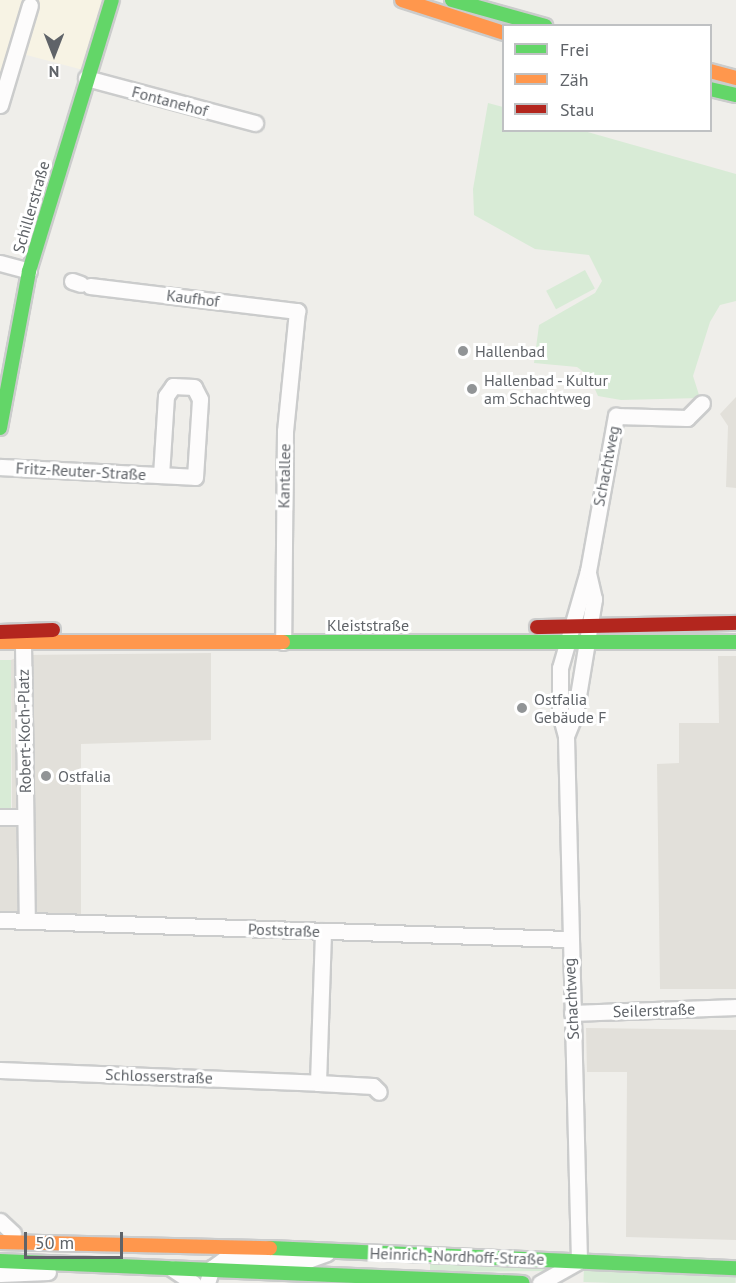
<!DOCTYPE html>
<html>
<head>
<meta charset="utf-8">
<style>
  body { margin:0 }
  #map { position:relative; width:736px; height:1283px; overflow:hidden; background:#efeeea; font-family:"PT Sans",sans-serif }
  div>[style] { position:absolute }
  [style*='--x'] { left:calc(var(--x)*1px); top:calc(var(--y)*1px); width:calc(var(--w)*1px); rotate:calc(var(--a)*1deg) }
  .commercial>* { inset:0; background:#f7f3e4 }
  .education>* { inset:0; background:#e2e0da }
  .green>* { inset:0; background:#d8ebd6; transform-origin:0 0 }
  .roads { filter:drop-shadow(2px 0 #cbcccc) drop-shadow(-2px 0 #cbcccc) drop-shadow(0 2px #cbcccc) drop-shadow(0 -2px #cbcccc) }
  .street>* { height:15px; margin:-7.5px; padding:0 7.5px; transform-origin:7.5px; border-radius:7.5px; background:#fdfcfc }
  .fast>* { height:14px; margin:-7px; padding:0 7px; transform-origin:7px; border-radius:7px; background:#63d668 }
  .slow>* { height:14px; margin:-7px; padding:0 7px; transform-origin:7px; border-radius:7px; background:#ff974d }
  .jam>* { height:14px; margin:-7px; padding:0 7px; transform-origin:7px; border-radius:7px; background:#b3261e }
  .dots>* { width:16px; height:16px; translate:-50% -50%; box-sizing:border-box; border:3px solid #fff; border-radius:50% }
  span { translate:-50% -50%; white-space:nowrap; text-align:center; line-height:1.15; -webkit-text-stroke:6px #fff; paint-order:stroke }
  .street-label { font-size:16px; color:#5f6368 }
  .poi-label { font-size:16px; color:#5f6368 }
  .left { translate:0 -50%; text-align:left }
  .legend { position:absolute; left:502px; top:24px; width:210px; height:108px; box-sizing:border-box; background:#fff; border:2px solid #bfc1c3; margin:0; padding:8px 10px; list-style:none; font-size:18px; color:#5f6368 }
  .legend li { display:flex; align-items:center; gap:12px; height:30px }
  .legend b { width:30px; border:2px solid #bfc1c3 }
  .north { position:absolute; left:24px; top:24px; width:60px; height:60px; -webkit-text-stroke:4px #fff; paint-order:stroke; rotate:180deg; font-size:16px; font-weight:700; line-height:24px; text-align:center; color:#5f6368 }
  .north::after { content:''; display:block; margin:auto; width:21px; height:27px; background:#5f6368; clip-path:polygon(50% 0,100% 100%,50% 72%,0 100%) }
  .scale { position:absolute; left:24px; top:1232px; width:99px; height:27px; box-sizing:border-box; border:3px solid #5f6368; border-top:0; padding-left:8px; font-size:18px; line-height:21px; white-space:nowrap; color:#5f6368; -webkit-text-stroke:4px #fff; paint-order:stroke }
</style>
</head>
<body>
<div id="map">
  <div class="commercial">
    <div style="clip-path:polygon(0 0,101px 0,101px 32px,87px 71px,15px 52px,0 101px)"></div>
  </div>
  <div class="education">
    <div style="clip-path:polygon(736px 397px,736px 488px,726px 487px,728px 426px,720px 414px)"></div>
    <div style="clip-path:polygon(211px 653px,211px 740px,81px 744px,81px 923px,0 920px,0 809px,12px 808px,11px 660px,23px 655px)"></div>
    <div style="clip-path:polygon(718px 656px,736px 656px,736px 989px,660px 989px,657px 764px,679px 763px,679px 723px,719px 723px)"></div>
    <div style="clip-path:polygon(586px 1028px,736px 1030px,736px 1240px,626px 1237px,627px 1072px,587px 1072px)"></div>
  </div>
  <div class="green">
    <div style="clip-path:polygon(488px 103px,503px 107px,504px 130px,584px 131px,736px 174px,736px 301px,720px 305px,710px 322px,693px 376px,700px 398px,621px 400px,598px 396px,589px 376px,577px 367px,534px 363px,539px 325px,595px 293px,602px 281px,589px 255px,535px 249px,474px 215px,473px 189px)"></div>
    <div style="left:585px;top:270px;width:21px;height:44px;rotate:62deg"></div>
    <div style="left:0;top:660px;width:11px;height:149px"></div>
    <div style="clip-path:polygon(430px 1260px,560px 1266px,548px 1271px,430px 1272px)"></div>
    <div style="left:584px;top:1266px;width:152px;height:16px;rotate:2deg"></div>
  </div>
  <div class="roads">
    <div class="street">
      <div style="--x:86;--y:78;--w:175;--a:14.9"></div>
      <div style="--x:0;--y:105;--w:104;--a:-73.3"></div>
      <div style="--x:0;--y:263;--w:30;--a:15"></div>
      <div style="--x:72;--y:281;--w:9;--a:18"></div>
      <div style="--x:90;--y:286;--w:209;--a:6.9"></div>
      <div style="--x:297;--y:311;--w:121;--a:95.7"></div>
      <div style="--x:285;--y:431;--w:211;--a:90.5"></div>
      <div style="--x:0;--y:467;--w:195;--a:2.9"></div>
      <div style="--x:195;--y:477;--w:78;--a:-86.3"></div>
      <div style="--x:200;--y:399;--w:13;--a:-117"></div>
      <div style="--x:194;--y:387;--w:21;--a:-177"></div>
      <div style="--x:173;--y:386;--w:12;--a:125"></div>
      <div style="--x:166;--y:396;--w:79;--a:93.6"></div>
      <div style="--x:23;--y:644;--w:277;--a:89.2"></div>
      <div style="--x:566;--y:736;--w:24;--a:-68"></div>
      <div style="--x:575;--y:714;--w:117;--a:-80.6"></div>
      <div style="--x:594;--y:599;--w:28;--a:-103"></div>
      <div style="--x:0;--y:817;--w:25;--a:0"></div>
      <div style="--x:0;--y:920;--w:568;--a:1.92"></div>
      <div style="--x:572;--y:1013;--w:164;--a:-2.1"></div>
      <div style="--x:0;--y:1070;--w:318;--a:2.3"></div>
      <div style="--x:318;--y:1083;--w:55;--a:3.1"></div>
      <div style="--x:373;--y:1086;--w:8;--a:45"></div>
      <div style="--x:318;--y:1083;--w:152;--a:-88.1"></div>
      <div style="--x:0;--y:1221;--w:18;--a:43"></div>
      <div style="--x:171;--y:1268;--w:27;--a:34"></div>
      <div style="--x:0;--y:1274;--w:48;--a:-2.4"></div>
      <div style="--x:207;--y:1283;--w:16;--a:-72"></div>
      <div style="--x:212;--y:1268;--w:19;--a:-36"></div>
      <div style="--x:227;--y:1257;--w:81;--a:2.1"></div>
      <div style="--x:308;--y:1260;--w:20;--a:-20"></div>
      <div style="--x:540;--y:1283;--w:45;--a:-29.4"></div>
      <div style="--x:579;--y:1261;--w:525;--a:-91.42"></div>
      <div style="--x:566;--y:736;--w:23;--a:-105"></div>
      <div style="--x:560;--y:714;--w:46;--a:-90"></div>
      <div style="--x:560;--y:668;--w:101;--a:-73.9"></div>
      <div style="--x:588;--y:571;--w:158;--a:-79.8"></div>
      <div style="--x:616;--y:416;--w:71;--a:1.6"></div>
      <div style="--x:687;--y:418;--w:21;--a:-45"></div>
    </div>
    <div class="fast">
      <div style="--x:452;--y:0;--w:97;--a:15.6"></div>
      <div style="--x:710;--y:89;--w:27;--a:13"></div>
      <div style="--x:0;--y:428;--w:160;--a:-79.5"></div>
      <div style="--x:29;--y:271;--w:283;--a:-73"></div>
      <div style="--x:283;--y:642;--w:453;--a:0"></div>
      <div style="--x:270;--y:1248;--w:466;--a:2.5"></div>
      <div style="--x:0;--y:1261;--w:523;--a:2.41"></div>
    </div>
    <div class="slow">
      <div style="--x:402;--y:0;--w:107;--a:17.9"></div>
      <div style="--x:710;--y:71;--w:27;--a:15"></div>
      <div style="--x:0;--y:642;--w:283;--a:0"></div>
      <div style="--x:0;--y:1242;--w:270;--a:1.3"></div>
    </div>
    <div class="jam">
      <div style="--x:537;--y:627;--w:199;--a:-1.2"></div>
      <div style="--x:0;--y:632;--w:53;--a:-2.2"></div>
    </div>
  </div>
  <div class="dots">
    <div style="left:463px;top:351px;background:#919496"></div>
    <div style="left:472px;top:389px;background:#919496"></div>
    <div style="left:522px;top:708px;background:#919496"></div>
    <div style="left:46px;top:776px;background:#919496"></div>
  </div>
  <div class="street-label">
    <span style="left:170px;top:101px;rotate:15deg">Fontanehof</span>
    <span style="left:31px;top:207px;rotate:-74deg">Schillerstraße</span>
    <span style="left:193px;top:298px;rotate:7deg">Kaufhof</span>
    <span style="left:606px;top:466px;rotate:-79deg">Schachtweg</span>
    <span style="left:81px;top:471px;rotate:3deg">Fritz-Reuter-Straße</span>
    <span style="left:284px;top:476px;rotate:-89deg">Kantallee</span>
    <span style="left:368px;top:625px">Kleiststraße</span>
    <span style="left:24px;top:731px;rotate:-91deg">Robert-Koch-Platz</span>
    <span style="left:284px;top:930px;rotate:2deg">Poststraße</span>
    <span style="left:571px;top:999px;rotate:-93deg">Schachtweg</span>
    <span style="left:654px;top:1010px;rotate:-2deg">Seilerstraße</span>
    <span style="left:159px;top:1076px;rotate:2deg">Schlosserstraße</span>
    <span style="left:457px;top:1256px;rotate:2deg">Heinrich-Nordhoff-Straße</span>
  </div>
  <div class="poi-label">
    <span class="left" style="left:475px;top:351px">Hallenbad</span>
    <span class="left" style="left:484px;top:389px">Hallenbad - Kultur<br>am Schachtweg</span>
    <span class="left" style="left:534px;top:708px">Ostfalia<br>Gebäude F</span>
    <span class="left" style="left:58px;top:776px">Ostfalia</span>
  </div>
  <ul class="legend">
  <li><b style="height:8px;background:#63d668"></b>Frei</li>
  <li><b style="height:8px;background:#ff974d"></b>Zäh</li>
  <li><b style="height:8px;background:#b3261e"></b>Stau</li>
  </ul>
  <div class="north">N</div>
  <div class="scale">50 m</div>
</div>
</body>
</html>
